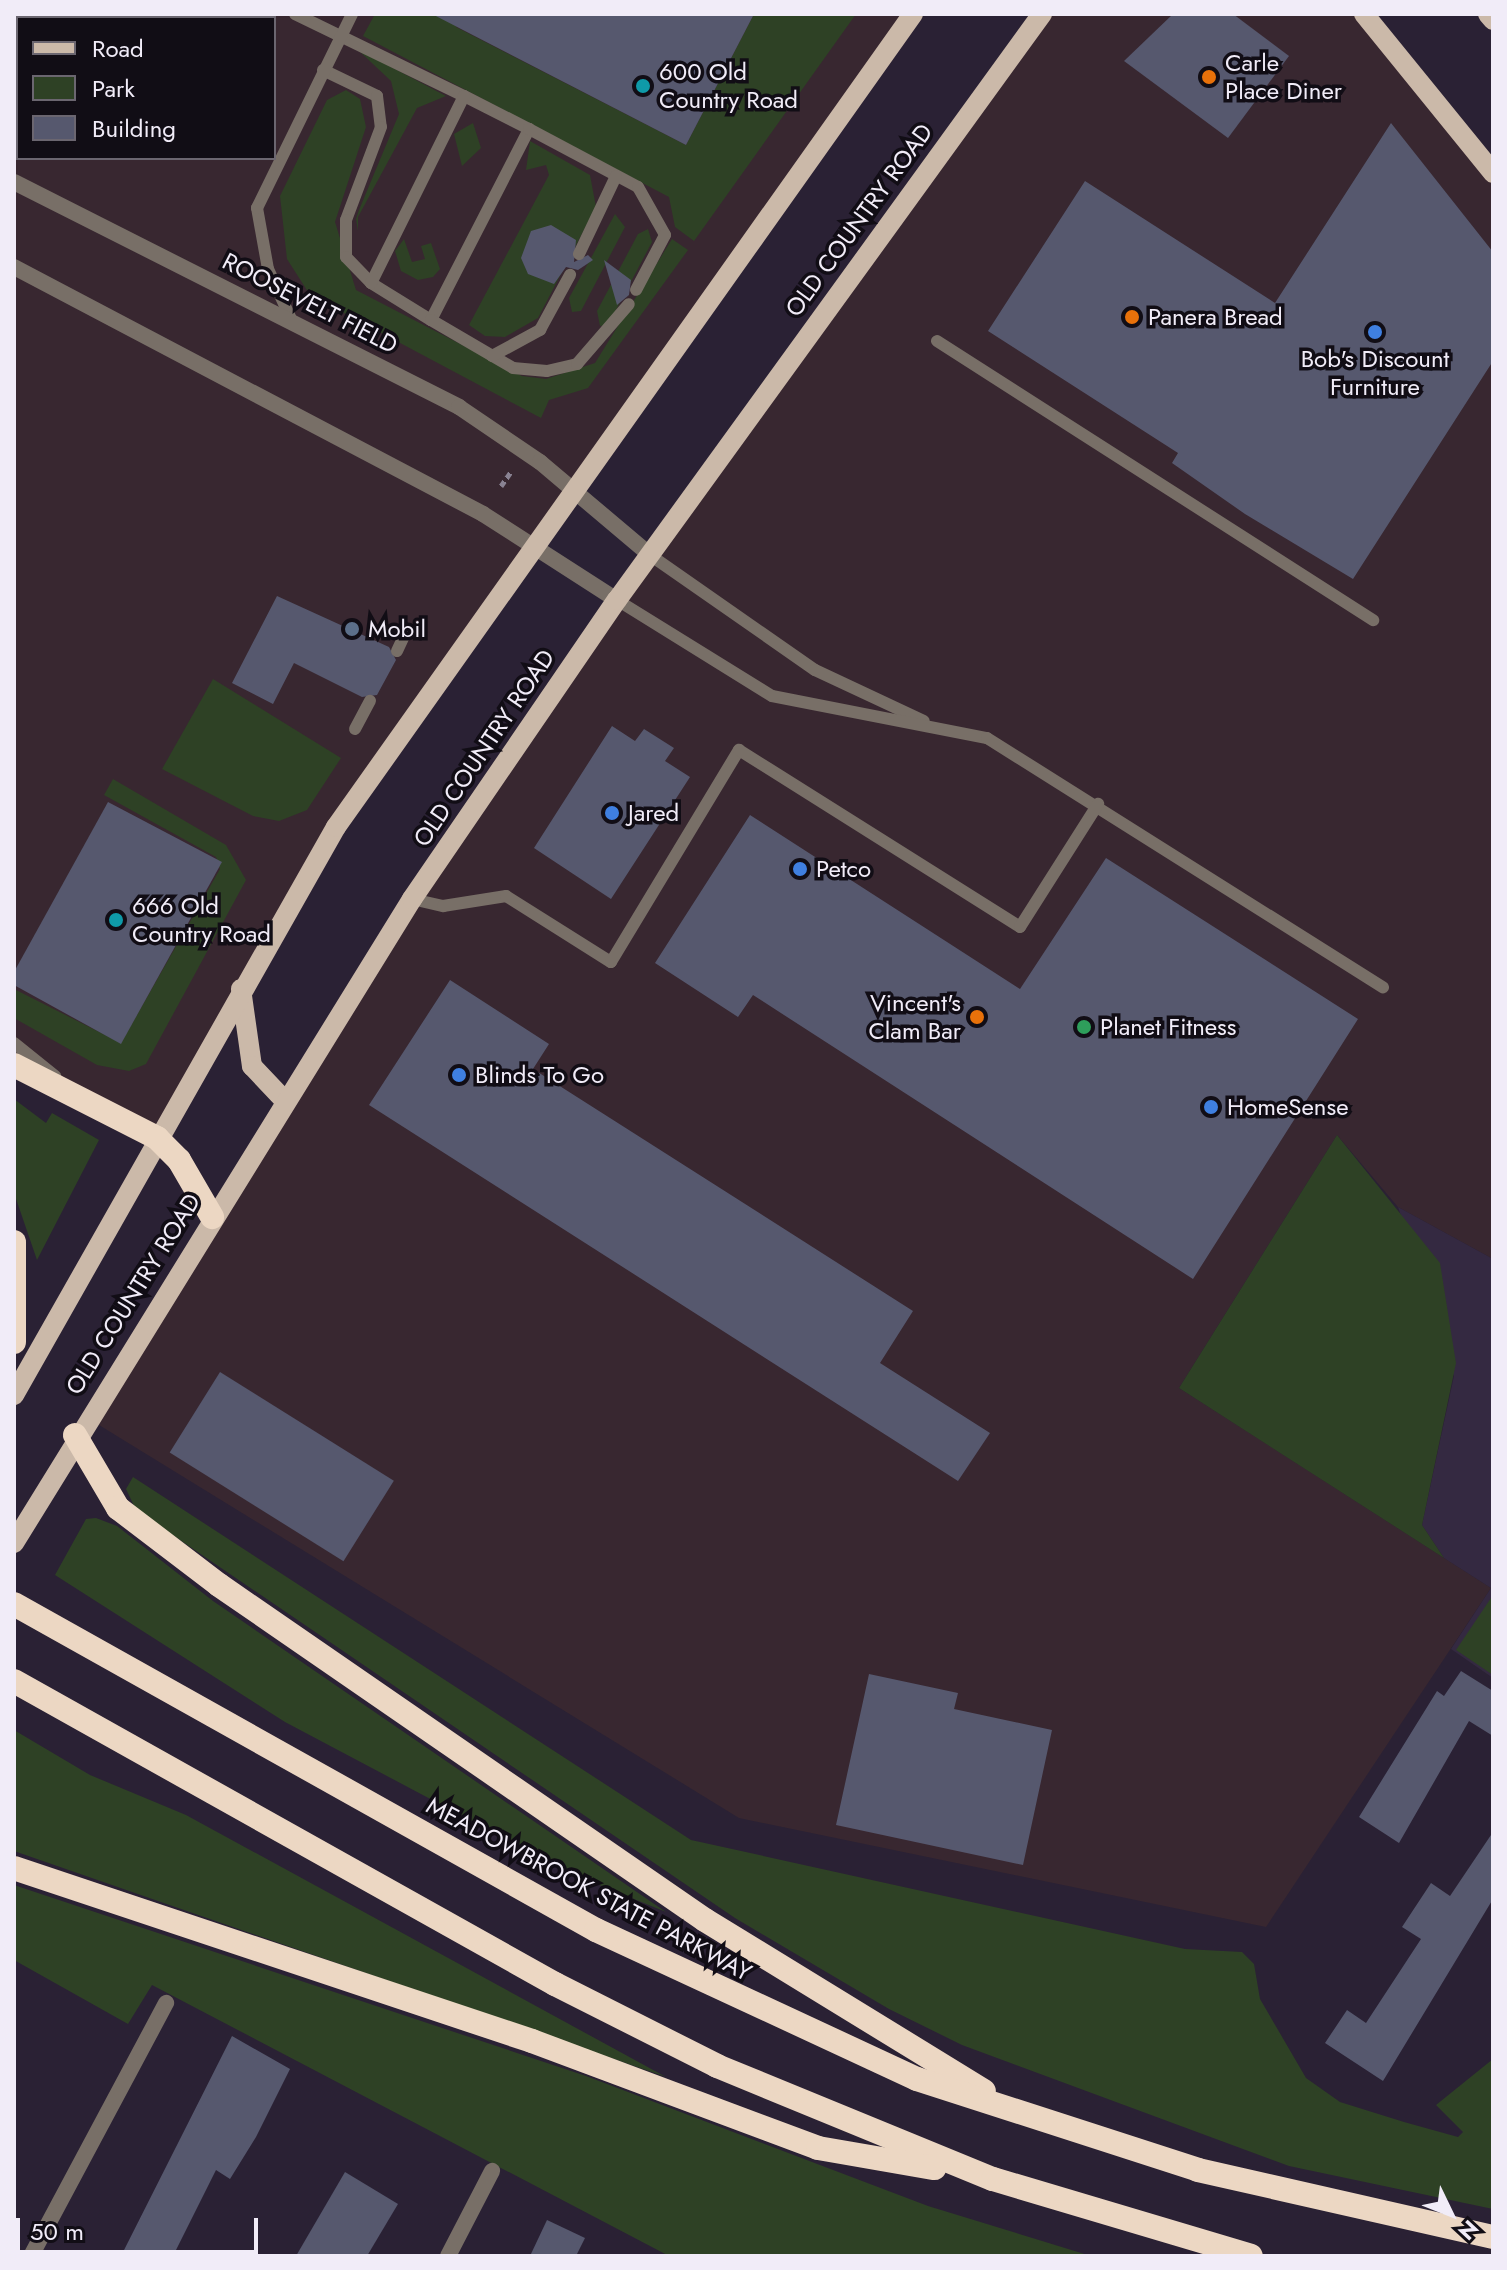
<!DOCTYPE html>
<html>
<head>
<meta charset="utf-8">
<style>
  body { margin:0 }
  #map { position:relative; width:1507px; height:2270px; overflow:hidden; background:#2a2134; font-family:Jost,sans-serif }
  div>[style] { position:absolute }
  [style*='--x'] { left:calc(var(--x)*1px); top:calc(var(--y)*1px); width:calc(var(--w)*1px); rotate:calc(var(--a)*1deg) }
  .commercial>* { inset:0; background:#382730 }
  .built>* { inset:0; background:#342941 }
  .green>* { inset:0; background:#2e4125 }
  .building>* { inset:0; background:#56586e; transform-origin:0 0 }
  .path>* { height:5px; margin-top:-2.5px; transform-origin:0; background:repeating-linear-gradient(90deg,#898292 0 6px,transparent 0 10px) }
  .service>* { height:12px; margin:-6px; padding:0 6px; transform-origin:6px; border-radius:6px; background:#786f67 }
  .minor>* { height:16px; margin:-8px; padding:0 8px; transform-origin:8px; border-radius:8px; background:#786f67 }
  .primary>* { height:20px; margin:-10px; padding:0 10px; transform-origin:10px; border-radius:10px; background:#cbb9a9 }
  .motorway>* { height:24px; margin:-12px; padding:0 12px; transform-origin:12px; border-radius:12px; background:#ecd7c3 }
  .dots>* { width:22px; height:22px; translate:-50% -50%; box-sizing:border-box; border:4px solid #110d15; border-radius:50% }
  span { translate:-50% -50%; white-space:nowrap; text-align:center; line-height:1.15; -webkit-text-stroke:7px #110d15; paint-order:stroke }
  .poi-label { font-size:24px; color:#f1ecf8 }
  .left { translate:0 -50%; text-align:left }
  .right { translate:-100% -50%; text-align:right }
  .street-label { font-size:24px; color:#f1ecf8 }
  .frame { position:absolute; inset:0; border:16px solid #f1ecf8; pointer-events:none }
  .legend { position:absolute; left:16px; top:16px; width:260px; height:144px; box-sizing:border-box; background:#110d15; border:2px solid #6b6670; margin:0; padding:10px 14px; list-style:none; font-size:24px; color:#f1ecf8 }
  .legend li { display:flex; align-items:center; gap:16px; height:40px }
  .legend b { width:40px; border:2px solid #6b6670 }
  .north { position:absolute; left:1411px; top:2174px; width:80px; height:80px; -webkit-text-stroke:6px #110d15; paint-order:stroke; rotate:133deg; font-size:22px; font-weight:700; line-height:32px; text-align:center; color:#f1ecf8 }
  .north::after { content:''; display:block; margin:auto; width:28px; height:36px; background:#f1ecf8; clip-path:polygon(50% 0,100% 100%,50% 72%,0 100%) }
  .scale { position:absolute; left:16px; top:2218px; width:242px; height:36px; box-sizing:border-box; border:4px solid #f1ecf8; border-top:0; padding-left:10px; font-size:24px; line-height:28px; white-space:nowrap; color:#f1ecf8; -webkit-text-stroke:6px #110d15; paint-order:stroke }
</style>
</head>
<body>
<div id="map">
  <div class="commercial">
    <div style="clip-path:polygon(evenodd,14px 14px,913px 14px,336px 827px,157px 1138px,14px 1065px,14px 14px,18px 18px,274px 18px,274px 158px,18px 158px,18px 18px)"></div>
    <div style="clip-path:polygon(1050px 14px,1363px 14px,1493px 171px,1493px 1259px,1398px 1207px,1337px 1135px,1179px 1388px,1491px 1588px,1266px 1927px,739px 1818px,86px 1417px,412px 899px)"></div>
  </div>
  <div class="built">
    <div style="clip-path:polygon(1398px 1207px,1493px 1259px,1493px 1678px,1451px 1649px,1491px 1588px,1444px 1558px,1422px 1525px,1454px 1376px)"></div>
  </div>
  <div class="green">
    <div style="clip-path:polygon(375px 14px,462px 14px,456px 27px,686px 145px,754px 14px,856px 14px,694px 241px,675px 227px,669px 197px,363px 36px)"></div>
    <div style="clip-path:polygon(357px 49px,446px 96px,417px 108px,358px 217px,358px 231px,356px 219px,359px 210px,399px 114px,391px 81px)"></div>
    <div style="clip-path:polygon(346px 90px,360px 99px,366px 127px,335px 222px,356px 290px,522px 376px,546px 379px,595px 363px,672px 239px,688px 250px,588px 388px,549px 400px,541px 418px,310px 295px,287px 259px,280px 196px,327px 100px)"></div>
    <div style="clip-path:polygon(473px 123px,481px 148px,462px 166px,454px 134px)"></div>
    <div style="clip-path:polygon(530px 141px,590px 175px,596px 207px,538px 318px,505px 337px,485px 336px,469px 325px,549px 175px,546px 165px,526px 170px)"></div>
    <div style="clip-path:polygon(615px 214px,625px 227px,581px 311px,572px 312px,569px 298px)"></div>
    <div style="clip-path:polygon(648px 229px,652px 242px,608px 325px,600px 326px,597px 311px,638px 234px)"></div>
    <div style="clip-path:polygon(404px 239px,412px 262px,425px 259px,421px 246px,431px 243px,440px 269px,433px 277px,418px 280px,401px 271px,395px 251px)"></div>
    <div style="clip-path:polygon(213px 679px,341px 758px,307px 810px,279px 821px,253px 816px,162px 769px)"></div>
    <div style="clip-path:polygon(113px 779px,226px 845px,246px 880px,146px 1064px,129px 1071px,97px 1065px,14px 1018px,14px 989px,121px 1043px,220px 869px,216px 857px,104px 795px)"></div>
    <div style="clip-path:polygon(14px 1099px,46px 1123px,52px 1113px,99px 1140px,37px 1260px,14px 1193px)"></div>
    <div style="clip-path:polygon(1337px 1135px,1440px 1263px,1456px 1363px,1422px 1525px,1444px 1558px,1179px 1388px)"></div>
    <div style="clip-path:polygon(133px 1477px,691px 1840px,1185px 1949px,1242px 1952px,1254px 1964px,1260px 1999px,1306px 2078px,1340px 2102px,1404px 2122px,1458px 2137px,1463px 2132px,1436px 2105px,1493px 2059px,1493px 2209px,1289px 2166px,962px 2045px,889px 2009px,735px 1918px,136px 1510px,126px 1489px)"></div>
    <div style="clip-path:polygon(96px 1518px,117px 1526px,213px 1601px,666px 1912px,572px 1874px,285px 1722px,55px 1575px,86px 1519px)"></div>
    <div style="clip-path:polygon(1493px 1595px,1493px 1675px,1456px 1650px)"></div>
    <div style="clip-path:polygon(14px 1730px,90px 1775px,186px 1815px,666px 2077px,14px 1851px)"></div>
    <div style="clip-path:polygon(14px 1885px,586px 2076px,928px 2206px,1091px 2256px,669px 2256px,152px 1985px,128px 2024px,14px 1960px)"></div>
  </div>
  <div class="building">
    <div style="clip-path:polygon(432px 14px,754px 14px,686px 145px)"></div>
    <div style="clip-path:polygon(1173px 14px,1233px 14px,1289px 56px,1228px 138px,1124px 61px)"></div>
    <div style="clip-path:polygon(1391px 123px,1493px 252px,1493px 361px,1353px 579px,1245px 514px,1172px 463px,1178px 453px,988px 331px,1085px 181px,1275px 303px)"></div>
    <div style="clip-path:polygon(551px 225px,576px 240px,574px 262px,588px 255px,593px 260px,578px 270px,566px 267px,554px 284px,528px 274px,521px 258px,531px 231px)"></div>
    <div style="clip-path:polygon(604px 260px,631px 280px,629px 295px,617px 305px)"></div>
    <div style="clip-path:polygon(277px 596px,389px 647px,396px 660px,377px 695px,362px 697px,294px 663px,273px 704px,232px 683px)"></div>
    <div style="clip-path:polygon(612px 726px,635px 741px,644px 729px,674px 748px,665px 761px,690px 777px,611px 899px,534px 848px)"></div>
    <div style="clip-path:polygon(108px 802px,222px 862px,121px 1044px,14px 985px,14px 972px)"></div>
    <div style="clip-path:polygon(750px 815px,1020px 989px,1106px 858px,1358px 1019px,1193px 1279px,753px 995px,738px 1017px,655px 963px)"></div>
    <div style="clip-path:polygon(450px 980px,549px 1044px,533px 1069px,913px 1311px,880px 1363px,990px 1433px,958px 1481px,369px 1105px)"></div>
    <div style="left:220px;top:1372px;width:205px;height:95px;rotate:32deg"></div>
    <div style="clip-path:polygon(1461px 1671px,1493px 1691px,1493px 1736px,1469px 1721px,1399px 1843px,1359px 1817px,1437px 1691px,1444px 1696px)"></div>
    <div style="clip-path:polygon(869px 1674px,958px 1693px,954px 1709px,1052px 1730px,1023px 1865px,836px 1825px)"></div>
    <div style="clip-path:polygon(1493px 1832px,1493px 1899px,1383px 2081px,1325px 2043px,1347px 2010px,1366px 2023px,1421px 1939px,1402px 1927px,1431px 1883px,1450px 1896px)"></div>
    <div style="clip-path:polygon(232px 2036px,290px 2069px,256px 2137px,230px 2179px,216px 2170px,173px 2256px,121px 2256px)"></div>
    <div style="clip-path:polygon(345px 2172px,398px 2204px,367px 2256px,296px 2256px)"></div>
    <div style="clip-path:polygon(547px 2220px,585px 2238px,576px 2256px,530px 2256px)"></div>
  </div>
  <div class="path">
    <div style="--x:501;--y:486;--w:19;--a:-55"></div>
  </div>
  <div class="service">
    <div style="--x:295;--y:14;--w:188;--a:25.9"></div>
    <div style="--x:323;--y:70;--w:60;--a:25.7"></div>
    <div style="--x:377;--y:96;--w:31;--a:83"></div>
    <div style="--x:381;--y:127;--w:99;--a:110.6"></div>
    <div style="--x:346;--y:220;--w:37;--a:90"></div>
    <div style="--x:346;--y:257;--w:36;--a:46"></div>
    <div style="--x:371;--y:283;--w:70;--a:31.7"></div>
    <div style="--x:431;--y:320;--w:215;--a:-62.8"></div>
    <div style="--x:529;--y:129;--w:73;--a:-153.1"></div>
    <div style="--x:464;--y:96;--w:209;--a:116.4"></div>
    <div style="--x:529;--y:129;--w:123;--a:28"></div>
    <div style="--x:638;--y:187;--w:55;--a:60.6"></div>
    <div style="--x:665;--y:235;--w:62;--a:117.8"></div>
    <div style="--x:579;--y:254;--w:86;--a:-64.6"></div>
    <div style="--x:291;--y:319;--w:55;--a:-114.7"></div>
    <div style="--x:268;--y:269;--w:62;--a:-100.2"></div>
    <div style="--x:257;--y:208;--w:216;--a:-63.9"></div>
    <div style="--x:431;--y:320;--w:95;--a:30.3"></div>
    <div style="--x:513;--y:368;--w:34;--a:5"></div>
    <div style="--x:547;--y:371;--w:31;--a:-13"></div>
    <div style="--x:577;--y:364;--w:79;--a:-49.1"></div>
    <div style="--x:937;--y:341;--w:518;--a:32.62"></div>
    <div style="--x:492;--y:356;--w:55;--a:-28.4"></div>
    <div style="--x:540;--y:330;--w:63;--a:-61.4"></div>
    <div style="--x:650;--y:555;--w:201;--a:34.9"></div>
    <div style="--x:815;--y:670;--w:120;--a:25.1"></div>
    <div style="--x:617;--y:600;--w:182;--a:31.8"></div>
    <div style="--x:772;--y:696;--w:219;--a:11.1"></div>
    <div style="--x:987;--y:738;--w:468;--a:32.2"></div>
    <div style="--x:397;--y:651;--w:21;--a:-65"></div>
    <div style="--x:355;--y:729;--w:32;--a:-62"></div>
    <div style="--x:412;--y:899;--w:32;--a:13"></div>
    <div style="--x:443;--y:906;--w:64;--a:-9"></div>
    <div style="--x:506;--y:896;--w:124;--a:32.2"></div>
    <div style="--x:611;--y:962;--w:248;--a:-58.9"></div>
    <div style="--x:739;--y:750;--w:332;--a:32.2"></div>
    <div style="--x:1020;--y:927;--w:146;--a:-57.6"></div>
    <div style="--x:14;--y:1043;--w:53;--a:38.8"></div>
  </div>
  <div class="minor">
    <div style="--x:14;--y:182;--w:499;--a:26.8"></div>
    <div style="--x:459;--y:407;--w:98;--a:34.2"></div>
    <div style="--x:540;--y:462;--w:144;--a:40.2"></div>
    <div style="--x:14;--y:267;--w:530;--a:27.77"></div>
    <div style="--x:483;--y:514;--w:159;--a:32.7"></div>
    <div style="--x:31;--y:2256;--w:287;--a:-61.9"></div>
    <div style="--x:448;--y:2256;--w:96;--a:-62.6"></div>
  </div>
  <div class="primary">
    <div style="--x:1364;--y:14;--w:205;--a:50.9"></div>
    <div style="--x:1488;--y:14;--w:8;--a:50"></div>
    <div style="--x:241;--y:989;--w:78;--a:81.9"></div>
    <div style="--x:252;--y:1066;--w:47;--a:46.7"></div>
    <div style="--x:14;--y:1395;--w:653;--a:-60.45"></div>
    <div style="--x:336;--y:827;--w:997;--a:-54.64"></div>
    <div style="--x:14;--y:1543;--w:757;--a:-58.28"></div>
    <div style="--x:412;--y:899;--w:363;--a:-55.6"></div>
    <div style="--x:617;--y:600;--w:724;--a:-54.05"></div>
  </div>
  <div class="motorway">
    <div style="--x:14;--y:1065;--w:161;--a:27"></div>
    <div style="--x:157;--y:1138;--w:31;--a:45"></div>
    <div style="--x:179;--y:1160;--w:66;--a:59.9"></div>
    <div style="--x:14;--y:1242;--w:100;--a:90"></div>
    <div style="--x:75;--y:1435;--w:85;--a:59.5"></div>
    <div style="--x:118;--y:1508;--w:127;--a:37.3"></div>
    <div style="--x:219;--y:1585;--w:590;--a:34.58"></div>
    <div style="--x:705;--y:1920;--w:327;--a:31.5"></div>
    <div style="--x:14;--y:1604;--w:667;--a:29.25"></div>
    <div style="--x:596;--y:1930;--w:354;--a:24.9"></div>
    <div style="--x:917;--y:2079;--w:295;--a:17.9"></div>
    <div style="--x:1198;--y:2170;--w:303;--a:12.8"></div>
    <div style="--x:14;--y:1681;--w:620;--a:29.25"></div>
    <div style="--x:555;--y:1984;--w:182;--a:26.8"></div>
    <div style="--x:717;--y:2066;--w:298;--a:22.3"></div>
    <div style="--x:993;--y:2179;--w:269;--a:16.6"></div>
    <div style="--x:14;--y:1868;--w:546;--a:18.47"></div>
    <div style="--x:532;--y:2041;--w:305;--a:20.5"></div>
    <div style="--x:818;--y:2148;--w:118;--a:9.8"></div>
  </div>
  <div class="dots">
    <div style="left:1209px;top:77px;background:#e8710a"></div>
    <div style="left:643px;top:86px;background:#0f9aa8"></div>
    <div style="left:1132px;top:317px;background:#e8710a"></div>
    <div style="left:1375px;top:332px;background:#3f7fe0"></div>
    <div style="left:352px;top:629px;background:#5c6f8a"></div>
    <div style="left:612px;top:813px;background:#3f7fe0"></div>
    <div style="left:800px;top:869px;background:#3f7fe0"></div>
    <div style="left:116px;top:920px;background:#0f9aa8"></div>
    <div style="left:977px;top:1017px;background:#e8710a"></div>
    <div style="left:1084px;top:1027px;background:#2e9e5b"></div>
    <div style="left:459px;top:1075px;background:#3f7fe0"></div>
    <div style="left:1211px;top:1107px;background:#3f7fe0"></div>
  </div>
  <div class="poi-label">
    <span class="left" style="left:1225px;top:77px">Carle<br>Place Diner</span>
    <span class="left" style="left:659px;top:86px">600 Old<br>Country Road</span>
    <span class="left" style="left:1148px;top:317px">Panera Bread</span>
    <span style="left:1375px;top:373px">Bob's Discount<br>Furniture</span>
    <span class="left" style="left:368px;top:629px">Mobil</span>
    <span class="left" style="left:628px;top:813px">Jared</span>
    <span class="left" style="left:816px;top:869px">Petco</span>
    <span class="left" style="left:132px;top:920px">666 Old<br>Country Road</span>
    <span class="right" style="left:961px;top:1017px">Vincent's<br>Clam Bar</span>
    <span class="left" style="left:1100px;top:1027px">Planet Fitness</span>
    <span class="left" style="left:475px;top:1075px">Blinds To Go</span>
    <span class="left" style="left:1227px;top:1107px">HomeSense</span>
  </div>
  <div class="street-label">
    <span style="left:859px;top:220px;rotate:-54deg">OLD COUNTRY ROAD</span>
    <span style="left:310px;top:303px;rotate:27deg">ROOSEVELT FIELD</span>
    <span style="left:484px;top:748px;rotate:-56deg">OLD COUNTRY ROAD</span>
    <span style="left:133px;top:1294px;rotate:-58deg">OLD COUNTRY ROAD</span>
    <span style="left:589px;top:1889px;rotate:28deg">MEADOWBROOK STATE PARKWAY</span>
  </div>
  <div class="frame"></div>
  <ul class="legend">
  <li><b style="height:10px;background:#cbb9a9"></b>Road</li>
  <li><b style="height:22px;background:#2e4125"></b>Park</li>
  <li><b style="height:22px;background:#56586e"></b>Building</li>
  </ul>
  <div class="north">N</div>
  <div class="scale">50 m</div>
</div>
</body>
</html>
